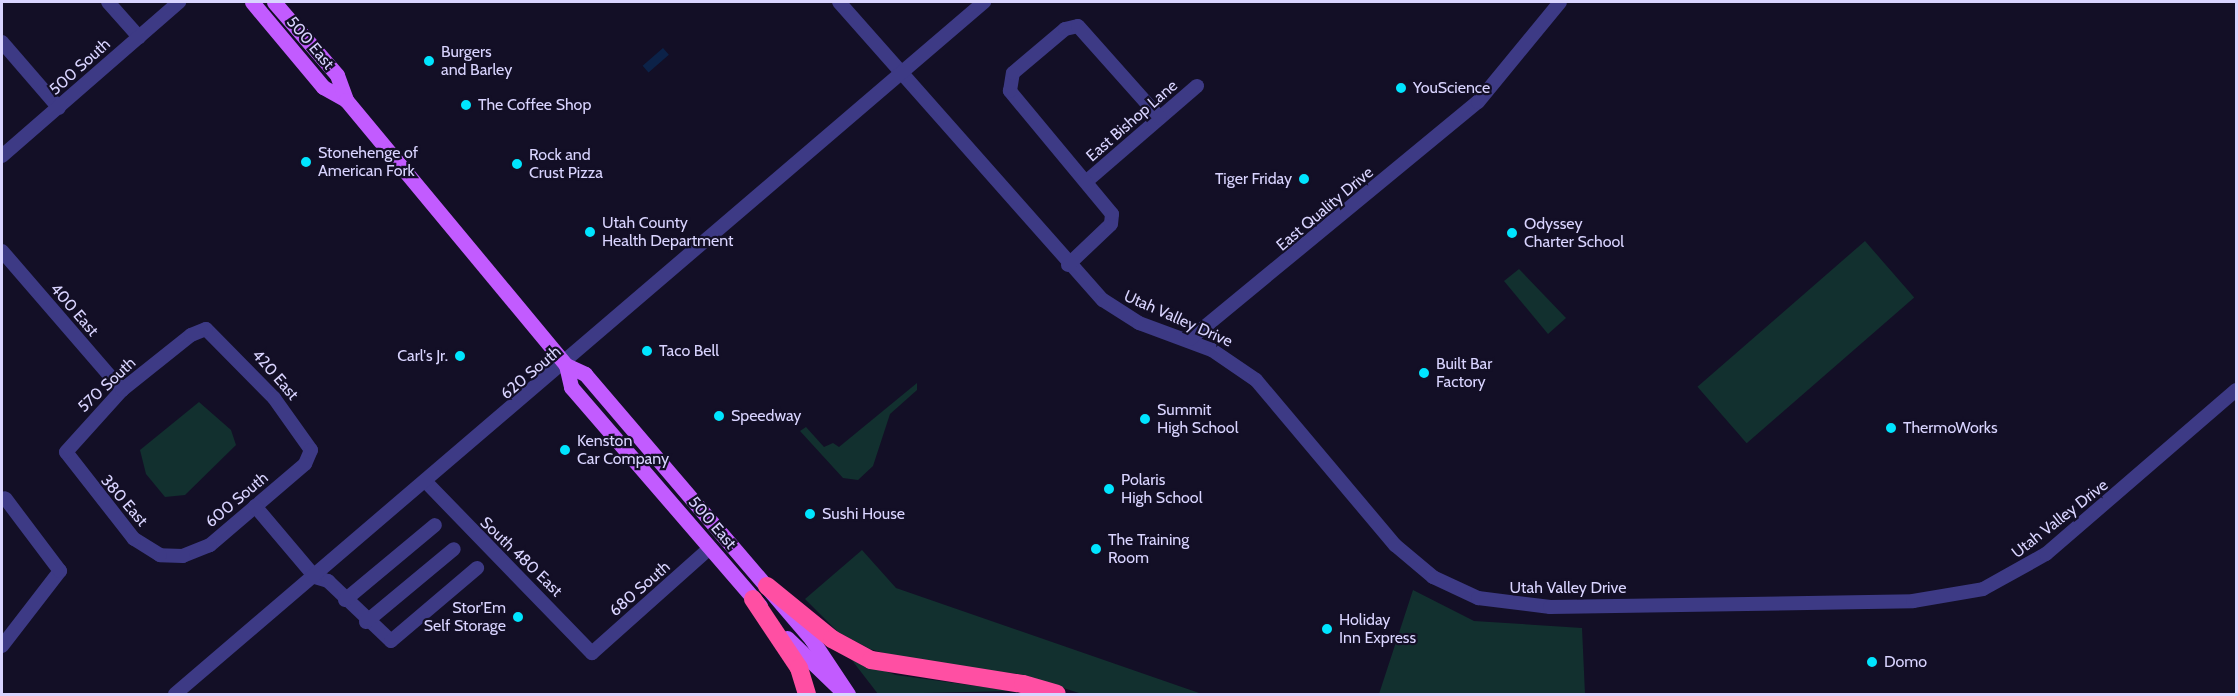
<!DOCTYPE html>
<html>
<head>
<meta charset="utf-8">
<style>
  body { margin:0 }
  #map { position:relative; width:2238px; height:696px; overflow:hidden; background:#130f26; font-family:Cabin,sans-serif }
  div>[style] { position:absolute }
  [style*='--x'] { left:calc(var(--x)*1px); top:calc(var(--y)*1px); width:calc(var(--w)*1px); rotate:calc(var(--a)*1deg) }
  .green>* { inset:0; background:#12302f; transform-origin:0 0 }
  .water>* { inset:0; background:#0c2248; transform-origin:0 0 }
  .minor>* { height:14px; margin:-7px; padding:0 7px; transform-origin:7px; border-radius:7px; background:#3d3a85 }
  .major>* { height:15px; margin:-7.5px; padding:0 7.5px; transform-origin:7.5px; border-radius:7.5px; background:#c25bff }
  .highway>* { height:18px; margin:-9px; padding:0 9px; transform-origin:9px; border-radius:9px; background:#ff4fa3 }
  .dots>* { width:16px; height:16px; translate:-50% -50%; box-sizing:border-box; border:3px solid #130f26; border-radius:50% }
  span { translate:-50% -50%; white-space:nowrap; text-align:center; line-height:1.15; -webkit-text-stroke:4.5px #130f26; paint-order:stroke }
  .street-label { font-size:16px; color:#d9d4ff }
  .poi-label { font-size:16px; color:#d9d4ff }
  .left { translate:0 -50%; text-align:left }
  .right { translate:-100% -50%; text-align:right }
  .frame { position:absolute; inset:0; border:3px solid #d9d4ff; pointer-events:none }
</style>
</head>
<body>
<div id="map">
  <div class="green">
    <div style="left:1865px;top:241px;width:75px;height:222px;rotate:49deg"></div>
    <div style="clip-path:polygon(1519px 269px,1566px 318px,1548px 334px,1504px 281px)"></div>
    <div style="clip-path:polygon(917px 383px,917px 390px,890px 414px,873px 466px,858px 480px,843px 478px,800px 431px,806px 427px,824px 447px,833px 443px,839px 447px)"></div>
    <div style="clip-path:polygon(199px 402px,231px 430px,236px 445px,185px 495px,165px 497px,146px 474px,140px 450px)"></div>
    <div style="clip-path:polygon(862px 550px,896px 588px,1202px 694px,1079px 693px,1019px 674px,911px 661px,870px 649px,838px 632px,805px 599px)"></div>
    <div style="clip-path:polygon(1413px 590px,1474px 621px,1582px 628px,1585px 694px,1379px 694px)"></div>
    <div style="clip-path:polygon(851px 659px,896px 675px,1013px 691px,878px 694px)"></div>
  </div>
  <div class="water">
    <div style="left:663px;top:48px;width:9px;height:27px;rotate:49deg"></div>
  </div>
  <div class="minor">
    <div style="--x:108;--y:2;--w:47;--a:48.5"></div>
    <div style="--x:839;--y:2;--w:398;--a:48.5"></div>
    <div style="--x:1103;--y:300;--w:43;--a:32.6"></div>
    <div style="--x:1139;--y:323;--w:78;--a:20.3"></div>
    <div style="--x:1212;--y:350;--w:53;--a:34.3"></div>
    <div style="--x:1256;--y:380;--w:216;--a:49.9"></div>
    <div style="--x:1395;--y:545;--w:50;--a:40.1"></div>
    <div style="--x:1433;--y:577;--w:50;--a:25"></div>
    <div style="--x:1478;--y:598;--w:73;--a:7.1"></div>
    <div style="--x:1550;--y:607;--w:363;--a:-0.9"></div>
    <div style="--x:1913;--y:601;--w:71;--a:-9.7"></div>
    <div style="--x:1983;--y:589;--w:72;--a:-29.1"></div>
    <div style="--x:2046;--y:554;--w:251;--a:-40.8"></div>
    <div style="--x:2;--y:42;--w:87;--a:49.2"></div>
    <div style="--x:2;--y:156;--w:235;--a:-41"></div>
    <div style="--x:1088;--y:180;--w:144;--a:-40.8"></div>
    <div style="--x:2;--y:251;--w:184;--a:49.2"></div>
    <div style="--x:1068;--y:265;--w:59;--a:-43.6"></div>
    <div style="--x:1111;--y:224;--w:10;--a:-84"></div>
    <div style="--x:1112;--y:214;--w:160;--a:-129.7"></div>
    <div style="--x:1010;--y:91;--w:18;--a:-81"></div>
    <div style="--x:1013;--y:73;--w:68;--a:-40.2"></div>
    <div style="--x:1065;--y:29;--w:13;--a:-13"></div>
    <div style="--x:1078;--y:26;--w:123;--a:48.3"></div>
    <div style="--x:206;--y:329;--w:97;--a:45.4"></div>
    <div style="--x:274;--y:398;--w:64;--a:54.6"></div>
    <div style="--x:311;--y:450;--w:15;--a:113"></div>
    <div style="--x:305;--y:464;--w:125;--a:139.5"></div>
    <div style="--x:210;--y:545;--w:29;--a:158"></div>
    <div style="--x:183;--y:556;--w:23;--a:-178"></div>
    <div style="--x:160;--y:555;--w:31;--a:-148"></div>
    <div style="--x:134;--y:539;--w:110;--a:-128"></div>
    <div style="--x:66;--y:452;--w:84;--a:-47.9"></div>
    <div style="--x:122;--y:390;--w:88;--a:-38.6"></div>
    <div style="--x:191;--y:335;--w:16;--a:-22"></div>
    <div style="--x:1190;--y:339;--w:373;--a:-39.5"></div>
    <div style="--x:1478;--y:102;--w:129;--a:-50.6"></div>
    <div style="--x:427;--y:483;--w:237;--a:45.9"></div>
    <div style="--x:592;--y:653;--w:158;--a:-41.7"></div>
    <div style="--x:255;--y:506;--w:93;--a:49.8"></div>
    <div style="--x:315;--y:577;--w:14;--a:17"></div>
    <div style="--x:328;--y:581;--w:87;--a:43.6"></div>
    <div style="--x:391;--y:641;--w:113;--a:-40.3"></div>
    <div style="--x:345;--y:600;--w:117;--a:-39.8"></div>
    <div style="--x:366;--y:622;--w:114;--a:-39.7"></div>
    <div style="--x:2;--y:646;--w:95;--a:-52.3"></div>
    <div style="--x:60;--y:571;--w:91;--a:-127"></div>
    <div style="--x:175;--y:694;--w:1065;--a:-40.54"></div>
  </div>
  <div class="major">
    <div style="--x:252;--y:2;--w:111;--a:50.1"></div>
    <div style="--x:323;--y:87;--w:26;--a:29"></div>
    <div style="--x:274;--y:2;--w:96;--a:49.2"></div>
    <div style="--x:337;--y:75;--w:27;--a:70"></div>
    <div style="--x:346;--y:100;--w:344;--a:50.3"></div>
    <div style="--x:566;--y:365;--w:21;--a:25"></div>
    <div style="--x:585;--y:374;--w:350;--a:49.5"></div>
    <div style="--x:812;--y:640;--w:65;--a:56.3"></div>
    <div style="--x:566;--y:365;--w:23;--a:77"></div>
    <div style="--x:571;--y:387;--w:289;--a:49.2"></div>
    <div style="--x:787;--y:638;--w:78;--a:44"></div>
  </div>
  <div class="highway">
    <div style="--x:767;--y:586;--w:84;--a:39.2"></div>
    <div style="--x:832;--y:639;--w:44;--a:28.3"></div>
    <div style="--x:871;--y:660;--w:154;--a:9"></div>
    <div style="--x:1023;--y:684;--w:35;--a:16"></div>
    <div style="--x:753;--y:599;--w:83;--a:56.3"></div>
    <div style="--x:799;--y:668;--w:27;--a:73"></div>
  </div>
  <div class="dots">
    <div style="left:429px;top:61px;background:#00e5ff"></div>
    <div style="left:1401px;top:88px;background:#00e5ff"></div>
    <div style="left:466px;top:105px;background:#00e5ff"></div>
    <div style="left:306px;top:162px;background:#00e5ff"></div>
    <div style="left:517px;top:164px;background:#00e5ff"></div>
    <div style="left:1304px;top:179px;background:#00e5ff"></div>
    <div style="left:590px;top:232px;background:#00e5ff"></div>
    <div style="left:1512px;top:233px;background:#00e5ff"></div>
    <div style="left:647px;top:351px;background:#00e5ff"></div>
    <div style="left:460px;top:356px;background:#00e5ff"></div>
    <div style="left:1424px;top:373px;background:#00e5ff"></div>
    <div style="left:719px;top:416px;background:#00e5ff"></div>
    <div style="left:1145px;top:419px;background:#00e5ff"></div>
    <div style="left:1891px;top:428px;background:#00e5ff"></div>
    <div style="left:565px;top:450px;background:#00e5ff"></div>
    <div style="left:1109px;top:489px;background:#00e5ff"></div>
    <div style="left:810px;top:514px;background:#00e5ff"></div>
    <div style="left:1096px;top:549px;background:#00e5ff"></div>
    <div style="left:518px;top:617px;background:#00e5ff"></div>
    <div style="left:1327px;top:629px;background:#00e5ff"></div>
    <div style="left:1872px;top:662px;background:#00e5ff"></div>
  </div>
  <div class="street-label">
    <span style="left:310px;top:43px;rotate:50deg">500 East</span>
    <span style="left:80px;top:67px;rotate:-42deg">500 South</span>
    <span style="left:1132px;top:121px;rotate:-41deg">East Bishop Lane</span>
    <span style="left:1325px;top:209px;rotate:-40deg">East Quality Drive</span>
    <span style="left:74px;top:310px;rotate:49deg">400 East</span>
    <span style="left:1178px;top:319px;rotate:24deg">Utah Valley Drive</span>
    <span style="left:531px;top:373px;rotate:-40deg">620 South</span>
    <span style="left:275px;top:375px;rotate:49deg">420 East</span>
    <span style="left:107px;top:385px;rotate:-43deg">570 South</span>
    <span style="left:237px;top:500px;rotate:-40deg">600 South</span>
    <span style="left:124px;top:501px;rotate:49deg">380 East</span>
    <span style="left:2060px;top:519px;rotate:-38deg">Utah Valley Drive</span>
    <span style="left:712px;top:523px;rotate:49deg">500 East</span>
    <span style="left:521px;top:557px;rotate:44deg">South 480 East</span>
    <span style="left:1568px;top:588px">Utah Valley Drive</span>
    <span style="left:640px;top:589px;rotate:-41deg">680 South</span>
  </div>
  <div class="poi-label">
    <span class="left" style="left:441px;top:61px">Burgers<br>and Barley</span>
    <span class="left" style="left:1413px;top:88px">YouScience</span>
    <span class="left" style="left:478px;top:105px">The Coffee Shop</span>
    <span class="left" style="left:318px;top:162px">Stonehenge of<br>American Fork</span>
    <span class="left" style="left:529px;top:164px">Rock and<br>Crust Pizza</span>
    <span class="right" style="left:1292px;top:179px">Tiger Friday</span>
    <span class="left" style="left:602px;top:232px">Utah County<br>Health Department</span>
    <span class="left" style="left:1524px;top:233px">Odyssey<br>Charter School</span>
    <span class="left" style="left:659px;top:351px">Taco Bell</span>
    <span class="right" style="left:448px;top:356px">Carl's Jr.</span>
    <span class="left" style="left:1436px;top:373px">Built Bar<br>Factory</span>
    <span class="left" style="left:1157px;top:419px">Summit<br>High School</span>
    <span class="left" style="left:731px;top:416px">Speedway</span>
    <span class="left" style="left:1903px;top:428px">ThermoWorks</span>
    <span class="left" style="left:577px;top:450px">Kenston<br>Car Company</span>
    <span class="left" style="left:1121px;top:489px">Polaris<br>High School</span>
    <span class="left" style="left:822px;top:514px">Sushi House</span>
    <span class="left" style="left:1108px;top:549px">The Training<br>Room</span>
    <span class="right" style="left:506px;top:617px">Stor'Em<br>Self Storage</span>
    <span class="left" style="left:1339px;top:629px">Holiday<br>Inn Express</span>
    <span class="left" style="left:1884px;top:662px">Domo</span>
  </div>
  <div class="frame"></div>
</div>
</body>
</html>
